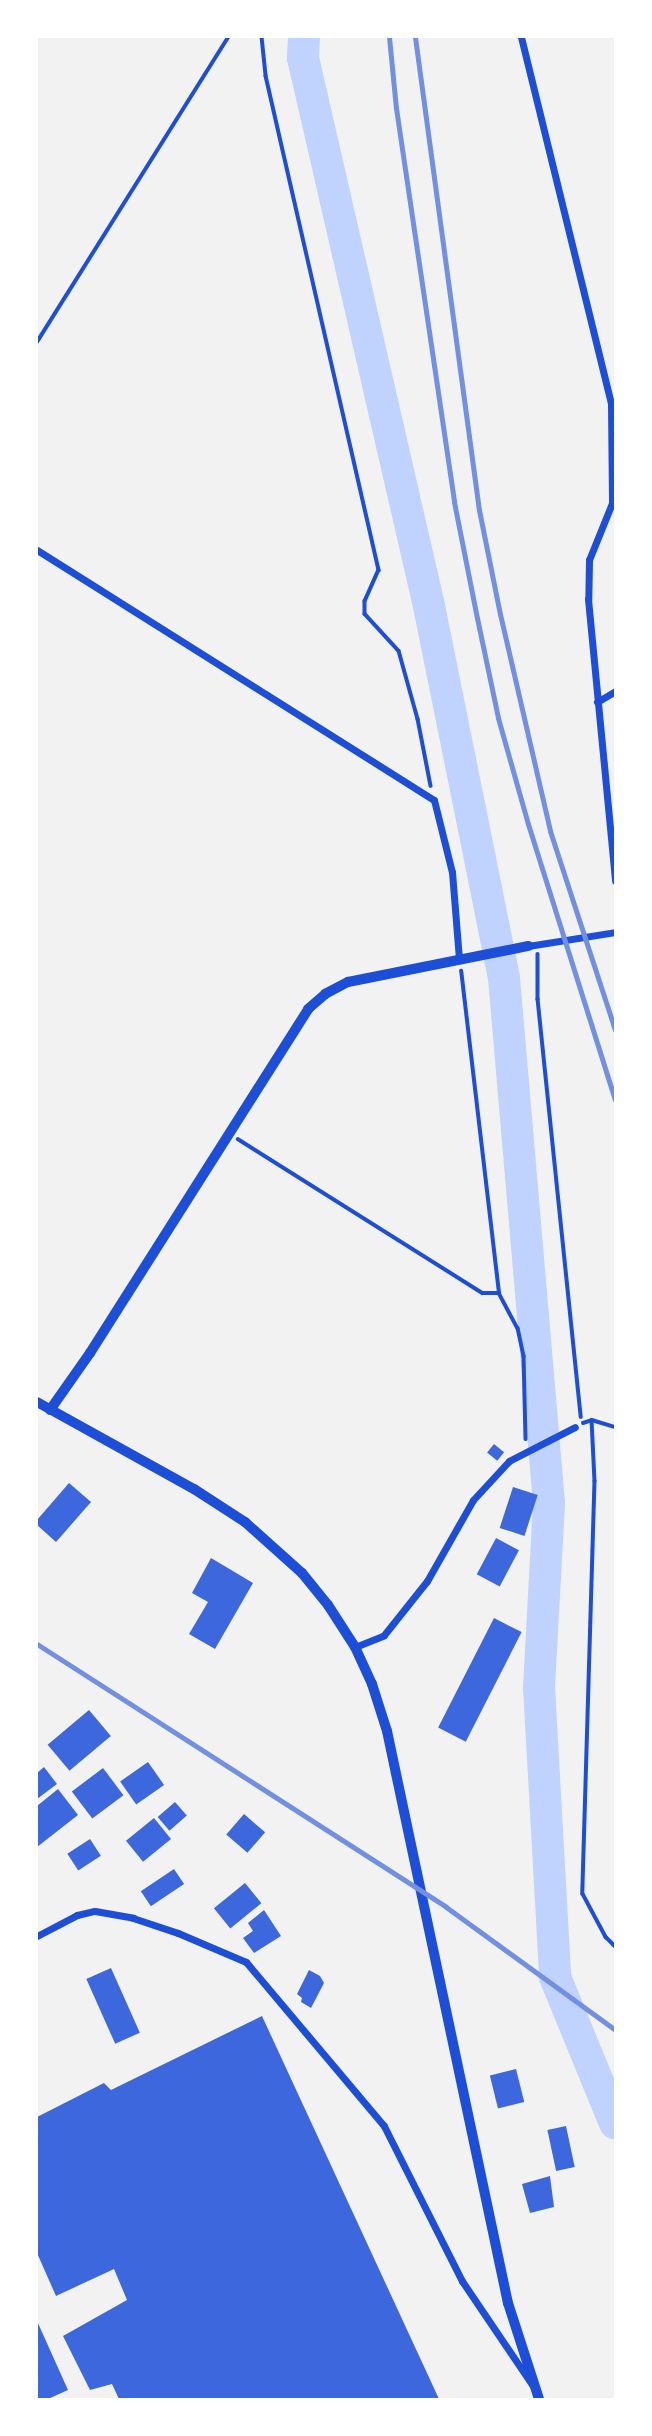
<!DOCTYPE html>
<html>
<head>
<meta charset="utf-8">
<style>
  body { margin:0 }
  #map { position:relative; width:652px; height:2436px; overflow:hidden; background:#f2f2f2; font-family:"Golos Text",sans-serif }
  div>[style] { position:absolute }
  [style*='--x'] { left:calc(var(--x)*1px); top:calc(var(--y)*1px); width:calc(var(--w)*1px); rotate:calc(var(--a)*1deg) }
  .river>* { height:32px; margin:-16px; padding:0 16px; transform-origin:16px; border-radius:16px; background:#bfd3fe }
  .building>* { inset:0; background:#3d67dc; transform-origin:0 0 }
  .path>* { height:3.5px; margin:-1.75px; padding:0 1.75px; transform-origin:1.75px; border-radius:1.75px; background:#1d4ed8 }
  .minor>* { height:7px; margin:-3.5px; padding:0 3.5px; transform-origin:3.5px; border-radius:3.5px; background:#1d4ed8 }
  .tertiary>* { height:10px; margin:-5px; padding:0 5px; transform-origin:5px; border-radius:5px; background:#1d4ed8 }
  .rail>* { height:5px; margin:-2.5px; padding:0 2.5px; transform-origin:2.5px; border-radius:2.5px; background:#7290e2 }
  span { translate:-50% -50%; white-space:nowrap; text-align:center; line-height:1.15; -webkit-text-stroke:7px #fff; paint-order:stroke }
  .frame { position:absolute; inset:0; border:38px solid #fff; pointer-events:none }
</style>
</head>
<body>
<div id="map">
  <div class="river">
    <div style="--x:304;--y:37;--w:21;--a:93"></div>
    <div style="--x:303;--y:58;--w:562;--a:77.05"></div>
    <div style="--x:429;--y:606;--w:379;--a:78.6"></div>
    <div style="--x:504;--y:978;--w:527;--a:85.1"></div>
    <div style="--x:549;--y:1503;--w:184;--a:93.1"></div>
    <div style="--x:539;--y:1687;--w:290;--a:86.8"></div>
    <div style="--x:555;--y:1977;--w:158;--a:67.7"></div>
  </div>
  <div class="building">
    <div style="left:494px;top:1444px;width:13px;height:11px;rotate:39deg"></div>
    <div style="clip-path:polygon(69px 1483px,91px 1502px,56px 1542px,37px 1525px,37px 1520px)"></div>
    <div style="left:513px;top:1487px;width:26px;height:43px;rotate:18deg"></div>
    <div style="left:496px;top:1538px;width:26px;height:41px;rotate:28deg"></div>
    <div style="clip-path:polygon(211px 1558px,253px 1583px,215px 1649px,189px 1634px,208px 1602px,192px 1593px)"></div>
    <div style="left:494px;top:1618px;width:31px;height:123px;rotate:27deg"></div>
    <div style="left:89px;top:1710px;width:34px;height:54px;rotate:50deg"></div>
    <div style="left:148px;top:1762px;width:28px;height:34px;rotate:55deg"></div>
    <div style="clip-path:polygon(44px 1767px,57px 1784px,37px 1799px,37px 1773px)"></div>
    <div style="left:103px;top:1768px;width:34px;height:39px;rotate:53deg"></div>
    <div style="clip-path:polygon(58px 1789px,78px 1815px,37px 1847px,37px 1806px)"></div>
    <div style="left:175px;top:1802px;width:18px;height:23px;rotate:49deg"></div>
    <div style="left:244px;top:1814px;width:28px;height:27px;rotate:41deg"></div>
    <div style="left:154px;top:1818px;width:27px;height:36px;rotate:51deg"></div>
    <div style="left:90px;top:1839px;width:20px;height:27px;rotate:57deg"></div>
    <div style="left:174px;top:1869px;width:18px;height:40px;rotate:56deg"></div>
    <div style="left:245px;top:1883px;width:26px;height:40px;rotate:51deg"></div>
    <div style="clip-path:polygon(264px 1910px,281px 1936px,254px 1953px,243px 1938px,253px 1931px,248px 1923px)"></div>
    <div style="left:111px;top:1968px;width:71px;height:27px;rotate:66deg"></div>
    <div style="clip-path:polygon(309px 1970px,320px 1976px,324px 1983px,311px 2008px,301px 2002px,302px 1998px,297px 1994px)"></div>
    <div style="clip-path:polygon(262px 2016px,439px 2399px,119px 2399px,112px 2384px,90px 2390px,63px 2336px,127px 2300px,114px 2269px,56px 2296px,37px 2253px,37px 2117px,104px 2083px,111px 2090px)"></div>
    <div style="left:516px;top:2069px;width:34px;height:27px;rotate:76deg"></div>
    <div style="left:566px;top:2126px;width:42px;height:19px;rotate:78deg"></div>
    <div style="clip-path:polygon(550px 2176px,554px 2207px,530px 2213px,522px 2184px)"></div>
    <div style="clip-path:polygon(37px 2321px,68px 2390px,48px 2399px,37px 2399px)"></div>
  </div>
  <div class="path">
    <div style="--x:262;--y:37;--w:39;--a:84"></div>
    <div style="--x:266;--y:76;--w:507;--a:77.12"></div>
    <div style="--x:379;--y:570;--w:34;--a:114"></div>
    <div style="--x:365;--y:601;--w:13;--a:90"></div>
    <div style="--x:365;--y:614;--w:50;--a:47.4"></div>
    <div style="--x:399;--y:651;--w:71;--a:74.4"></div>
    <div style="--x:418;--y:719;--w:68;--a:79"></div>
    <div style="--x:37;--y:342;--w:360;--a:-57.9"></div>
    <div style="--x:538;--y:954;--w:45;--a:90"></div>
    <div style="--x:538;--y:999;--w:420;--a:84.1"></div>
    <div style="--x:238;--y:1139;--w:289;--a:32.2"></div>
    <div style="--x:483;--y:1293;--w:16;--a:0"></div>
    <div style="--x:499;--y:1293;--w:324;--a:-96.7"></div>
    <div style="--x:499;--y:1293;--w:40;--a:62"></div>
    <div style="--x:518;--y:1328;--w:29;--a:78"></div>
    <div style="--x:524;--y:1356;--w:83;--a:88.6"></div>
    <div style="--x:592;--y:1420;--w:61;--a:87.2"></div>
    <div style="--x:595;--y:1481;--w:413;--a:91.7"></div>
    <div style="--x:583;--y:1894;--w:49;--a:61.9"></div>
    <div style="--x:606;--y:1937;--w:13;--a:45"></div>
    <div style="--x:583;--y:1423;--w:9;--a:-18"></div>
    <div style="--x:592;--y:1420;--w:24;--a:17"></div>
  </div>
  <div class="minor">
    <div style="--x:521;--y:37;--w:378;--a:76.2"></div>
    <div style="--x:611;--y:404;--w:99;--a:89.4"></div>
    <div style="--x:612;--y:503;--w:61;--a:112"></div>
    <div style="--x:589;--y:560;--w:39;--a:91"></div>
    <div style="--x:588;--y:599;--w:283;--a:84.5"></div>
    <div style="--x:37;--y:550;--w:469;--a:32.2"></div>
    <div style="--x:434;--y:800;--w:74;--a:76"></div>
    <div style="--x:452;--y:872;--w:87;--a:85.4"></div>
    <div style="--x:597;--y:702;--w:21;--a:-31"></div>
    <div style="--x:528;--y:946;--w:88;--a:-9.1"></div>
    <div style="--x:355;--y:1647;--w:31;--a:-22"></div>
    <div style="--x:384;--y:1635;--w:69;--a:-51.5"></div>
    <div style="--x:427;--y:1581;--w:93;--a:-60.4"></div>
    <div style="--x:473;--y:1500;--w:53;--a:-47.3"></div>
    <div style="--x:509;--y:1461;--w:74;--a:-27.3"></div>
    <div style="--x:37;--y:1936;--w:45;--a:-27.7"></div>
    <div style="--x:77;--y:1915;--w:18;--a:-13"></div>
    <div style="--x:95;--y:1911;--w:39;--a:10"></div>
    <div style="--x:133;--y:1918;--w:47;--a:18.4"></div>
    <div style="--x:178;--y:1933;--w:74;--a:23.1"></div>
    <div style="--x:246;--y:1962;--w:214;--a:49.9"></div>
    <div style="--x:384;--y:2126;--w:174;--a:63.3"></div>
    <div style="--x:462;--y:2281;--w:127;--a:55.9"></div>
  </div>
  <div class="tertiary">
    <div style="--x:37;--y:1402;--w:179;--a:29"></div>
    <div style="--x:194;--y:1489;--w:61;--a:32.9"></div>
    <div style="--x:245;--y:1522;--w:76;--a:41.8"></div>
    <div style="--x:302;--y:1573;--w:41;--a:50.9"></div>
    <div style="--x:328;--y:1605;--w:50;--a:57.3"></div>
    <div style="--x:355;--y:1647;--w:41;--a:65.3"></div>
    <div style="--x:372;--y:1684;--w:49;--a:72.3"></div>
    <div style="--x:387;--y:1731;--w:585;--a:78.06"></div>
    <div style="--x:508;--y:2303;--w:101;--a:72.1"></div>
    <div style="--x:50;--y:1410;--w:70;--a:-54.9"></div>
    <div style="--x:90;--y:1353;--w:407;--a:-57.6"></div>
    <div style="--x:308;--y:1009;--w:23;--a:-41"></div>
    <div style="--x:325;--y:994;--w:26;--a:-28"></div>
    <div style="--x:348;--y:982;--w:184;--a:-11.3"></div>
  </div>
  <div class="rail">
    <div style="--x:389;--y:37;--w:71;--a:84.4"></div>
    <div style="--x:396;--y:108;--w:398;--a:81.6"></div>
    <div style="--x:454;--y:502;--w:118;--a:78.8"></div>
    <div style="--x:477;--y:618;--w:102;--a:78.1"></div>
    <div style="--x:498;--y:718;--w:110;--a:74.2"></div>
    <div style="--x:528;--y:824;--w:289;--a:72.5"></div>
    <div style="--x:415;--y:37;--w:477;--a:82.3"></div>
    <div style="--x:479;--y:510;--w:106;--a:78.6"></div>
    <div style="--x:500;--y:614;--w:223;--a:77"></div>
    <div style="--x:550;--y:831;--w:209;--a:71.9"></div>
    <div style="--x:37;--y:1644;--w:486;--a:32.7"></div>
    <div style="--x:446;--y:1907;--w:209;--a:36"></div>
  </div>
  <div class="frame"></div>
</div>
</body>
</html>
